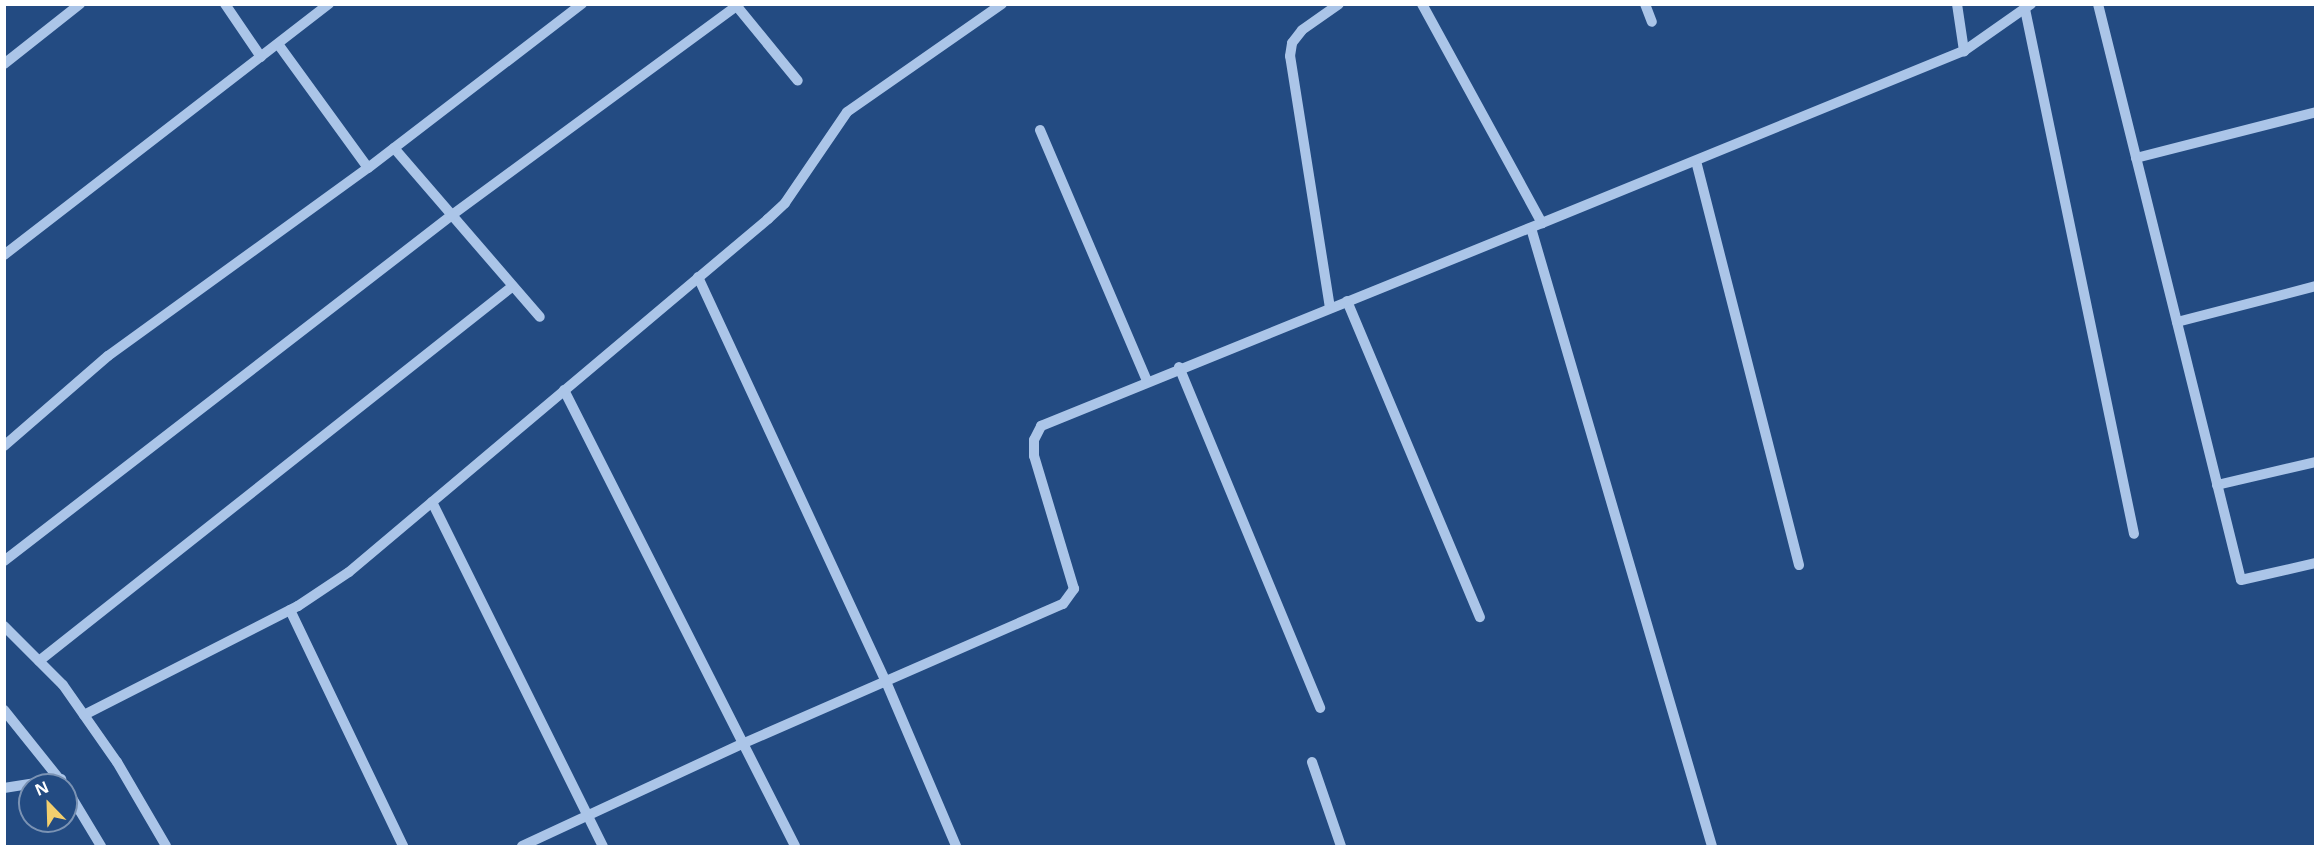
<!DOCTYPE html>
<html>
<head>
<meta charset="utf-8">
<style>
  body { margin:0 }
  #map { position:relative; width:2320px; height:851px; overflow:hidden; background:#234b82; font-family:"Open Sans",sans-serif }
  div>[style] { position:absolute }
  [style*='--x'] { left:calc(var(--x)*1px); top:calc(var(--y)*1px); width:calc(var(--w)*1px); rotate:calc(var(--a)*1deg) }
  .minor>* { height:10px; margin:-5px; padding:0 5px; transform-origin:5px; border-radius:5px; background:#abc5e8 }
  span { translate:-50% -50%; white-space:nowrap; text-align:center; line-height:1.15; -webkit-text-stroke:4.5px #234b82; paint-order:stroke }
  .frame { position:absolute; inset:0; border:6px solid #fff; pointer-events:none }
  .north { position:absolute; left:18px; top:773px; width:60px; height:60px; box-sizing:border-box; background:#234b82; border:2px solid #7b93b4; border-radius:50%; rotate:337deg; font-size:16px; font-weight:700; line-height:24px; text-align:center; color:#fff }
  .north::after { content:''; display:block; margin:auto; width:21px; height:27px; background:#f3cf6e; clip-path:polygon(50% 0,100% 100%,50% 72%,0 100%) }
</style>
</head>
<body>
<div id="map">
  <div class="minor">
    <div style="--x:225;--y:4;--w:64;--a:55.8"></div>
    <div style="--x:735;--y:4;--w:99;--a:50.7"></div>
    <div style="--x:1422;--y:4;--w:250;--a:61.3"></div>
    <div style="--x:1542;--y:223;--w:456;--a:-22.2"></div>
    <div style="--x:1964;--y:51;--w:82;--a:-35"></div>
    <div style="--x:1645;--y:4;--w:19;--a:69"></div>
    <div style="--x:1957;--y:4;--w:48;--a:81.5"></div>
    <div style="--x:2098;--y:4;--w:593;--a:76.06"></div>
    <div style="--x:2241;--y:580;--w:77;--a:-12.8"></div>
    <div style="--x:2025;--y:9;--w:536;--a:78.27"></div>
    <div style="--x:278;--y:44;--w:153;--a:54"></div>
    <div style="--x:4;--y:64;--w:97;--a:-38.3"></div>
    <div style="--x:1040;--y:130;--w:273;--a:66.9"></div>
    <div style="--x:394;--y:148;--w:223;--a:49.2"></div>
    <div style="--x:2136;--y:158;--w:186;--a:-14.3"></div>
    <div style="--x:1696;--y:161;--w:417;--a:75.7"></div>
    <div style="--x:1531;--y:228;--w:644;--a:73.68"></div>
    <div style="--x:4;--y:255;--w:411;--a:-37.7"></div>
    <div style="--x:698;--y:277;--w:449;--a:65.1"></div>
    <div style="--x:887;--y:684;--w:176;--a:66.9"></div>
    <div style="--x:1347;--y:301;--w:343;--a:67.2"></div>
    <div style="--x:1330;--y:308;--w:255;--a:-99"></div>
    <div style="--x:1290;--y:56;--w:13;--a:-81"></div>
    <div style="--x:1292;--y:43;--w:16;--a:-52"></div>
    <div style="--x:1302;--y:30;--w:45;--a:-35.1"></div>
    <div style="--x:2177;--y:322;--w:144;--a:-14.5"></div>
    <div style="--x:1179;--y:367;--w:369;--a:67.5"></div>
    <div style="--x:564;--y:390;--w:511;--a:63.13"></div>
    <div style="--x:4;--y:446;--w:138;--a:-40.9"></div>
    <div style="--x:108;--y:356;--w:321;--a:-35.9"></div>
    <div style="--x:368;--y:168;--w:270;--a:-37.5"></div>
    <div style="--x:2217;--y:485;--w:102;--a:-13.1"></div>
    <div style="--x:432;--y:502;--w:384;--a:63.6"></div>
    <div style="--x:4;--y:561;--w:566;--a:-37.68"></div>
    <div style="--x:452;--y:215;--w:356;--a:-36.3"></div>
    <div style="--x:290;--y:610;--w:262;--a:64.4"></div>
    <div style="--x:4;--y:626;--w:83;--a:45"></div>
    <div style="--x:63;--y:685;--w:94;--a:55"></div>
    <div style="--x:117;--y:762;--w:97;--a:59.7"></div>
    <div style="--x:39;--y:661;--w:604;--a:-38.35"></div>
    <div style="--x:4;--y:710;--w:96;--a:51.3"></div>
    <div style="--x:84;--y:715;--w:240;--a:-27"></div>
    <div style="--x:298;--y:606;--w:61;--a:-33.7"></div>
    <div style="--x:349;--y:572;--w:548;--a:-40.11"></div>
    <div style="--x:768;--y:219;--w:23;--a:-43"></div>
    <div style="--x:785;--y:203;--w:110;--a:-55.7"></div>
    <div style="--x:847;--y:112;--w:189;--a:-34.9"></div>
    <div style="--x:1312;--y:762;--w:89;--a:71"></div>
    <div style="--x:4;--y:788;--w:58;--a:-9"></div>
    <div style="--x:66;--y:788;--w:68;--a:58.9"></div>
    <div style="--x:522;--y:846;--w:242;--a:-24.9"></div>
    <div style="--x:742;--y:744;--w:350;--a:-23.6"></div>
    <div style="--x:1063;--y:604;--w:19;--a:-54"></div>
    <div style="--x:1074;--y:589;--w:139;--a:-106.7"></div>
    <div style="--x:1034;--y:456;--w:16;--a:-90"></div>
    <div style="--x:1034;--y:440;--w:16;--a:-63"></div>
    <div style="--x:1041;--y:426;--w:541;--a:-22.06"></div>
  </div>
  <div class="frame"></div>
  <div class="north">N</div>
</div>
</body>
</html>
